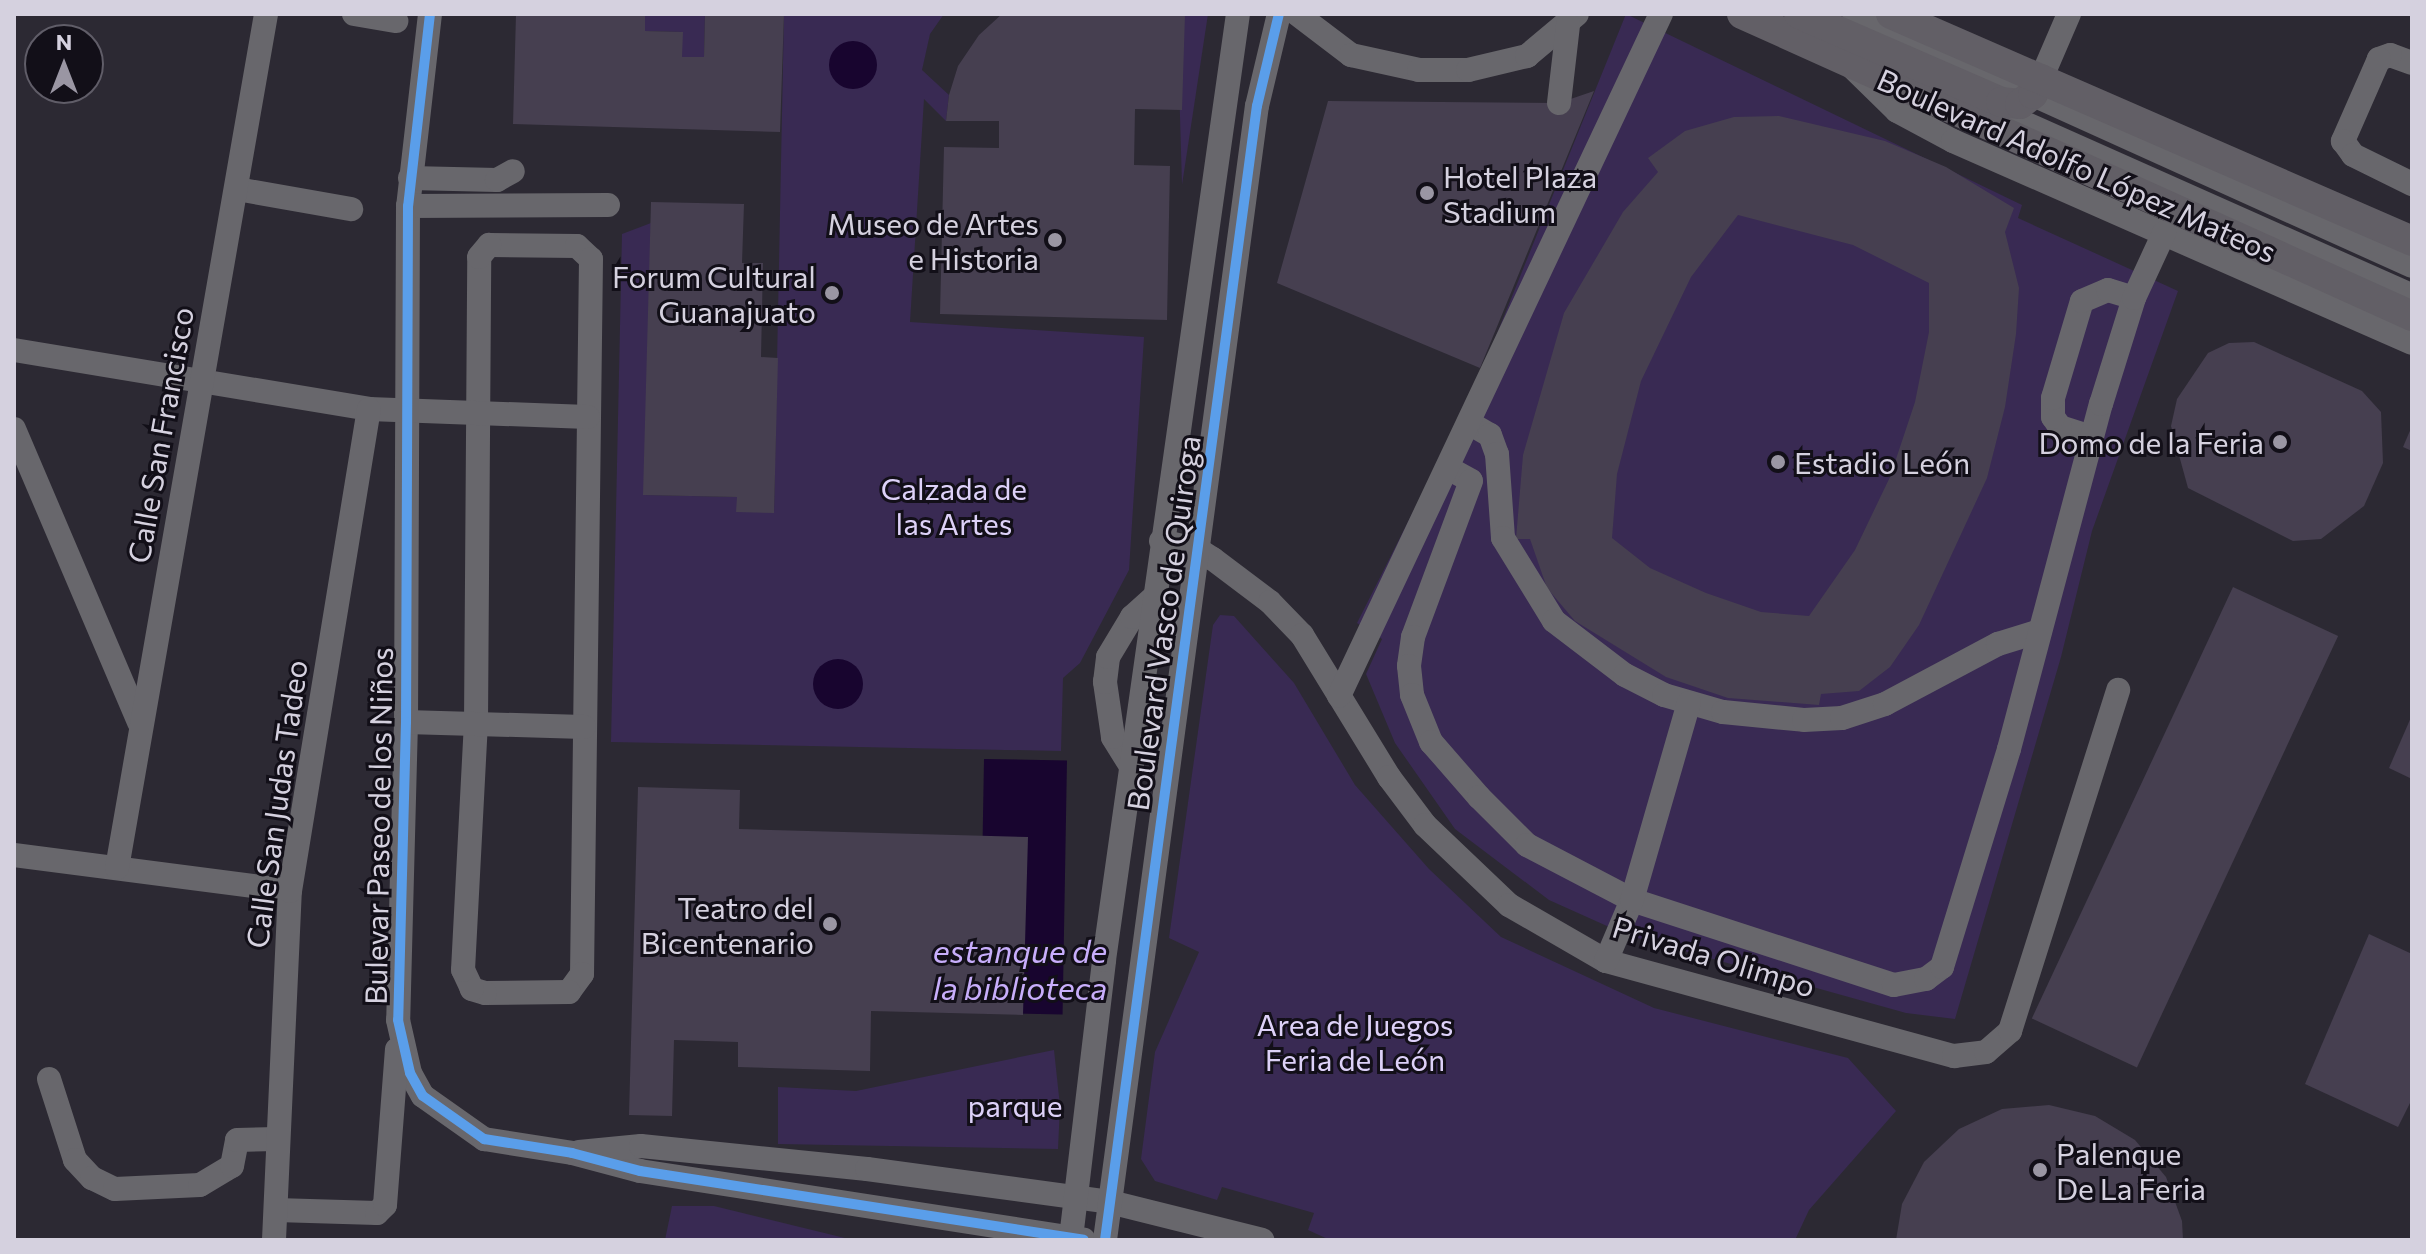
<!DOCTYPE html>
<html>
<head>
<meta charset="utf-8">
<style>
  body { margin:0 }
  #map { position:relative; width:2426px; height:1254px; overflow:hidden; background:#2c2933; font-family:Commissioner,sans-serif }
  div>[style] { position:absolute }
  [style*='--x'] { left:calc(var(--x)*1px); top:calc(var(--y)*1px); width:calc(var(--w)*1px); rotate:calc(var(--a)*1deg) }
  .green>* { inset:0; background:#392a53 }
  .water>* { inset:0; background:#18052f; transform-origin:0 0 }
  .round { border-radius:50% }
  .building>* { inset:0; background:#463f50; transform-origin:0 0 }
  .minor>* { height:24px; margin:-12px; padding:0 12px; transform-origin:12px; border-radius:12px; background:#68676c }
  .major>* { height:30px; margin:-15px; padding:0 15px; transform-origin:15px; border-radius:15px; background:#625f66 }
  .cycleway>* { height:10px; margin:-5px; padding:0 5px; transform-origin:5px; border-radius:5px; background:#5a9eea }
  .dots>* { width:22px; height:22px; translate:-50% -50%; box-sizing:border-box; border:4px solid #120f18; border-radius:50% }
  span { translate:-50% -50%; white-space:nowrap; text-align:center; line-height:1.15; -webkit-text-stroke:6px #120f18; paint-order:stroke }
  .street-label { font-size:30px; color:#d5d1df }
  .poi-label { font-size:30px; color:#d5d1df }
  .left { translate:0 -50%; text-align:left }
  .right { translate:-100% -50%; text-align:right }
  .park-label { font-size:30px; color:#ddd1f8 }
  .water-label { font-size:32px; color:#c8aefb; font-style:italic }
  .frame { position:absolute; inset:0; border:16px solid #d5d1df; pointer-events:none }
  .north { position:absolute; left:24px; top:24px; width:80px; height:80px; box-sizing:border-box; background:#120f18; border:2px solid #605d68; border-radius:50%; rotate:0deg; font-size:22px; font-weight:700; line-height:32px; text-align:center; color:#d5d1df }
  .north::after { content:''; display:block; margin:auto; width:28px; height:36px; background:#9a96a3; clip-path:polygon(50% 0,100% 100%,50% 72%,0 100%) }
</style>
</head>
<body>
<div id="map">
  <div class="green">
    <div style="clip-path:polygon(645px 14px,705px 14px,704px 57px,682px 57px,682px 32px,645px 31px)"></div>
    <div style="clip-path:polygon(784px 14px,944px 14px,930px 34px,922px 70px,949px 95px,946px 121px,924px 99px,910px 322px,1144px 337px,1129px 570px,1080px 663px,1063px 678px,1061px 751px,611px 742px,622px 234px,651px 223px,645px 495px,737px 497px,737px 512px,774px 512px)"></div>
    <div style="clip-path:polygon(1177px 14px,1208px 14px,1182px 185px)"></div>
    <div style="clip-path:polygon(1626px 14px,2022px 205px,2018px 218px,2178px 291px,2092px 531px,2061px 657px,1955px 1019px,1906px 1013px,1627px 935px,1549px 900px,1455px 829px,1395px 743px,1366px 674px,1382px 639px,1357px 623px,1473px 393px)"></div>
    <div style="clip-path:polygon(1220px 615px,1234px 616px,1294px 683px,1355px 785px,1429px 869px,1501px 937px,1654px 1008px,1848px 1058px,1896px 1111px,1809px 1210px,1795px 1240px,1330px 1240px,1308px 1230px,1314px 1213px,1222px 1187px,1217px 1200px,1155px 1181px,1141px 1159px,1155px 1052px,1199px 952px,1169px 938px,1213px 625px)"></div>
    <div style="clip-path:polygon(1054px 1050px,1060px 1106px,1058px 1149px,778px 1144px,778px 1087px,856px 1091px)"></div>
    <div style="clip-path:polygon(672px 1206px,714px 1206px,853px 1240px,665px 1240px)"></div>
  </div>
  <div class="water">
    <div class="round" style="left:829px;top:41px;width:48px;height:48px"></div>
    <div class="round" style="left:813px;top:659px;width:50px;height:50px"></div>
    <div style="left:984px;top:759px;width:83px;height:254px;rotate:1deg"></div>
  </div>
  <div class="building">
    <div style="clip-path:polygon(516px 14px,645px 14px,645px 31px,683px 32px,682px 57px,704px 57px,705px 14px,784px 14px,780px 132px,513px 124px)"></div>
    <div style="clip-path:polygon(1002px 14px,1185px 14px,1182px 110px,1135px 109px,1134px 165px,1170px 166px,1167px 320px,940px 314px,944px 147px,999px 148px,999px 121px,946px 121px,949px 95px,958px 66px,979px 35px)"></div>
    <div style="clip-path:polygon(1594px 91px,1480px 368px,1277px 283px,1328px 101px,1559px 103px)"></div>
    <div style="clip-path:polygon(evenodd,1779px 116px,1885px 141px,1946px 167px,2014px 208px,2005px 232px,2019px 288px,2016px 334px,2005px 407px,1987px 478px,1919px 625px,1890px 667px,1859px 691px,1821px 694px,1819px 705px,1728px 698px,1666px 677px,1575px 621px,1547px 588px,1530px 539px,1516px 539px,1523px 455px,1564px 313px,1623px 212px,1658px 172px,1648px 158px,1685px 131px,1734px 117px,1779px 116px,1738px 215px,1853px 245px,1929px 283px,1929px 332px,1915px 402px,1890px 477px,1855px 550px,1809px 616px,1761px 612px,1706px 593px,1650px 568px,1612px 538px,1617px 474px,1641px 381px,1691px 277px,1738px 215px)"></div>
    <div style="clip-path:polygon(651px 202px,744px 204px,742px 263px,763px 263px,761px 357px,778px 358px,774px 513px,736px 512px,737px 497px,643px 495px)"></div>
    <div style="clip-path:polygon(2254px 342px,2362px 391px,2381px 412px,2383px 463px,2364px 506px,2321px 539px,2293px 541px,2188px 488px,2171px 426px,2177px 399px,2208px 353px,2229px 343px)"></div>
    <div style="clip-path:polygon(2412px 426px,2412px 451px,2403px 447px)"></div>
    <div style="left:2233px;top:587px;width:116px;height:476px;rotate:25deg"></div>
    <div style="clip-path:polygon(2412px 715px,2412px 779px,2389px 768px)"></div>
    <div style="clip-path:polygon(638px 787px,740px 790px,739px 829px,1028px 837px,1023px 1015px,871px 1011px,870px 1071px,738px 1067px,738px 1042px,674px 1040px,672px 1116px,629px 1115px)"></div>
    <div style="clip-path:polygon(2369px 934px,2412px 954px,2412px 1099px,2398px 1127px,2305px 1084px)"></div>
    <div style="clip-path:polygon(2049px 1105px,2095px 1116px,2135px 1140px,2166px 1177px,2182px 1221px,2183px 1240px,1896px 1240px,1902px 1204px,1924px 1162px,1959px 1129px,2002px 1109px)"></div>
  </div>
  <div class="minor">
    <div style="--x:354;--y:14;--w:43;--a:9.5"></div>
    <div style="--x:430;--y:14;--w:193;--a:96.5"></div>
    <div style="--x:408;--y:206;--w:516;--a:90.22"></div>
    <div style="--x:406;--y:722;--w:298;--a:91.5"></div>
    <div style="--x:398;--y:1020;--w:54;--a:77.2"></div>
    <div style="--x:410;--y:1073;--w:26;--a:61"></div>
    <div style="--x:423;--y:1096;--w:75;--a:35.2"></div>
    <div style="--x:484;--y:1139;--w:89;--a:9"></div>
    <div style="--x:572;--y:1153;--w:70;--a:14.8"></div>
    <div style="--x:640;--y:1171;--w:449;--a:8.8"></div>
    <div style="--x:1297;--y:14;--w:68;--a:37.2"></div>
    <div style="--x:1351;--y:55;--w:70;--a:12.4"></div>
    <div style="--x:1419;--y:70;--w:49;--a:0"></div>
    <div style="--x:1468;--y:70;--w:61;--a:-13.3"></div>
    <div style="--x:1527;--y:56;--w:65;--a:-40"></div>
    <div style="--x:1854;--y:14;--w:612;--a:24.3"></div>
    <div style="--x:2412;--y:63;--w:23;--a:-160"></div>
    <div style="--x:2390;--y:55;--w:12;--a:160"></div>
    <div style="--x:2379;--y:59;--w:90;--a:113.7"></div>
    <div style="--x:2343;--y:141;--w:17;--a:54"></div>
    <div style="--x:2353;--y:155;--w:66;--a:26.2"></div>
    <div style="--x:1854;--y:69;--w:60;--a:44.3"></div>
    <div style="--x:1897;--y:111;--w:64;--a:28.2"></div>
    <div style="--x:1953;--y:141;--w:501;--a:23.75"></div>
    <div style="--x:2041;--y:79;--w:71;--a:-66.7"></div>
    <div style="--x:1559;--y:103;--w:79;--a:-83.4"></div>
    <div style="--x:1984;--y:105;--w:469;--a:24"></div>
    <div style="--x:410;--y:178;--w:87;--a:1.3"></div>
    <div style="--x:497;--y:180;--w:18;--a:-29"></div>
    <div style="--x:237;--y:189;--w:116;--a:10"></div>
    <div style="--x:408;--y:206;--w:200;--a:-0.3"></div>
    <div style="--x:489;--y:245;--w:88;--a:0.7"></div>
    <div style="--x:577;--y:246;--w:19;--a:43"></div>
    <div style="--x:591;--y:259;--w:715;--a:90.72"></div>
    <div style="--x:582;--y:974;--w:22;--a:126"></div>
    <div style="--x:569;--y:992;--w:84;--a:179.3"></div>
    <div style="--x:485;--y:993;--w:14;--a:-163"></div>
    <div style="--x:472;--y:989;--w:21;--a:-115"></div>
    <div style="--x:463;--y:970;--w:247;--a:-87"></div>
    <div style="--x:476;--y:723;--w:466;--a:-89.6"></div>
    <div style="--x:479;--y:257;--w:16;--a:-50"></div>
    <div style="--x:14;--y:350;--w:360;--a:9.4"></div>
    <div style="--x:369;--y:409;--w:219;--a:2.1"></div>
    <div style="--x:1469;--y:423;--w:24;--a:30"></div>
    <div style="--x:1490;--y:435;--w:20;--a:70"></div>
    <div style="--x:1497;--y:454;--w:84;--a:85.9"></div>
    <div style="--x:1503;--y:538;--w:97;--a:58.4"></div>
    <div style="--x:1554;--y:621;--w:89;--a:37.3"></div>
    <div style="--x:1625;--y:675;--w:44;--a:27.1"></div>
    <div style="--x:1664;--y:695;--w:61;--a:16.1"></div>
    <div style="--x:1723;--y:712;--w:81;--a:5.6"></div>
    <div style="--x:1804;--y:720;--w:38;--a:-3"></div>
    <div style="--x:1842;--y:718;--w:45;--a:-18"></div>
    <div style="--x:1885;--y:704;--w:128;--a:-28"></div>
    <div style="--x:1998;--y:644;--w:44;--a:-17.2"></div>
    <div style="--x:14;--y:429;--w:319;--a:66.9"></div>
    <div style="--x:2091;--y:437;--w:33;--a:-162"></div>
    <div style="--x:2060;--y:427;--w:12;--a:-125"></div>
    <div style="--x:2053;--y:417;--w:19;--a:-90"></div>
    <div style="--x:2053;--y:398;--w:101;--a:-73.4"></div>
    <div style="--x:2082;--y:301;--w:28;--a:-23"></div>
    <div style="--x:2108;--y:290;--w:27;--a:17"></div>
    <div style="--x:1448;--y:468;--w:26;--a:29"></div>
    <div style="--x:1471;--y:481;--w:166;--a:110.4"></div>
    <div style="--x:1413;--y:637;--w:29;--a:98"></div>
    <div style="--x:1409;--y:666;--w:29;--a:84"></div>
    <div style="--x:1412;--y:695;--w:51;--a:68"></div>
    <div style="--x:1431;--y:742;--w:73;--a:48.9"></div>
    <div style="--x:1479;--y:797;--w:68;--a:45"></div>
    <div style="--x:1527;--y:845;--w:119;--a:27.6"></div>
    <div style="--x:1632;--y:900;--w:275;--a:18"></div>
    <div style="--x:1894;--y:985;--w:33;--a:-11"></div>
    <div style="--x:1926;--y:979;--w:20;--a:-37"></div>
    <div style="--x:1942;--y:967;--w:228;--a:-72.9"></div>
    <div style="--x:2009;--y:749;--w:357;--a:-75.1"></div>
    <div style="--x:2101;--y:404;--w:111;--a:-72.7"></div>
    <div style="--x:2134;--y:298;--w:72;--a:-65.2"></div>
    <div style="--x:1161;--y:541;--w:37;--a:13"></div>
    <div style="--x:1197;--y:549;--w:19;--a:32"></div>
    <div style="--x:1213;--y:559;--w:71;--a:37"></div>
    <div style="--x:1270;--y:602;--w:46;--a:45.9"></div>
    <div style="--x:1302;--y:635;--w:167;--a:58.5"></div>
    <div style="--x:1389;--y:777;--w:60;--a:53.1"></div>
    <div style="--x:1425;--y:825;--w:116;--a:43.6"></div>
    <div style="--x:1509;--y:905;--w:112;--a:30"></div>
    <div style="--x:1606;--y:961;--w:361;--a:15.3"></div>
    <div style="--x:1954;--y:1056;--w:32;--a:-7"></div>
    <div style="--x:1986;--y:1052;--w:32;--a:-41"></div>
    <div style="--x:2010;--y:1031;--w:358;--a:-72.4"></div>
    <div style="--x:1339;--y:696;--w:754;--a:-64.73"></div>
    <div style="--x:406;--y:722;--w:178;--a:1.6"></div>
    <div style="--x:1132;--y:768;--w:36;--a:-122"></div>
    <div style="--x:1113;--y:737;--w:56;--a:-98.3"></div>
    <div style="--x:1105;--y:682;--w:25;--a:-83"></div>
    <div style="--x:1108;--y:657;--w:47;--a:-59"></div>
    <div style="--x:1132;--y:617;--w:31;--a:-42"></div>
    <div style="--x:14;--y:855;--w:278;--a:7.4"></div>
    <div style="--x:117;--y:868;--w:867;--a:-80.1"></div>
    <div style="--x:1606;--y:961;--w:66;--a:-66.9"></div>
    <div style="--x:1632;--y:900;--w:205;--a:-73.9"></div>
    <div style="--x:49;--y:1079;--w:85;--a:72.2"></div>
    <div style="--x:75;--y:1160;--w:25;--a:47"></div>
    <div style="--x:92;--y:1178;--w:25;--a:26"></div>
    <div style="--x:115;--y:1189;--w:85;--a:-2.7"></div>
    <div style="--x:200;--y:1185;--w:37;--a:-31"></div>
    <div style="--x:232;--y:1166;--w:26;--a:-79"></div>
    <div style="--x:237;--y:1140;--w:40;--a:-1.4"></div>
    <div style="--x:579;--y:1152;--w:62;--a:-5.5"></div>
    <div style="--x:641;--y:1146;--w:227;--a:5.8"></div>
    <div style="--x:867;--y:1169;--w:245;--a:7.7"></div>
    <div style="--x:1110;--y:1202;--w:157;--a:14"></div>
    <div style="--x:276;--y:1210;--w:101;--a:1.7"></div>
    <div style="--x:377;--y:1213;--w:11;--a:-45"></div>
    <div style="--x:385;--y:1205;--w:156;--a:-85.6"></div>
    <div style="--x:1071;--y:1238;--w:280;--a:-83.2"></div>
    <div style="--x:1104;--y:960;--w:955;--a:-81.94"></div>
    <div style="--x:274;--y:1240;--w:349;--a:-87.4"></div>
    <div style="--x:290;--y:891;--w:488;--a:-80.7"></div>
    <div style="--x:1105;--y:1240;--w:1144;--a:-82.37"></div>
    <div style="--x:1257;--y:106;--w:95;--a:-76.6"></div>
  </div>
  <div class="major">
    <div style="--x:1742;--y:14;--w:735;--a:24.26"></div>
    <div style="--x:1799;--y:14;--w:220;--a:23.5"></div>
    <div style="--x:2001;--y:102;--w:19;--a:6"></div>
    <div style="--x:2020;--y:104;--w:16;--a:-38"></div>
    <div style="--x:2033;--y:94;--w:17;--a:-62"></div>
    <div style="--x:1891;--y:14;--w:568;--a:23.54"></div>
  </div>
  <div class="cycleway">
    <div style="--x:430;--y:14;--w:193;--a:96.5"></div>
    <div style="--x:408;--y:206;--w:516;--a:90.22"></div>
    <div style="--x:406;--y:722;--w:298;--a:91.5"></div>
    <div style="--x:398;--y:1020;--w:54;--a:77.2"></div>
    <div style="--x:410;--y:1073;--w:26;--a:61"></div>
    <div style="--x:423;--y:1096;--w:75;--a:35.2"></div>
    <div style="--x:484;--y:1139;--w:89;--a:9"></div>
    <div style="--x:572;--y:1153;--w:70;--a:14.8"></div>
    <div style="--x:640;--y:1171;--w:449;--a:8.8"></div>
    <div style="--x:1105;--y:1240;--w:1144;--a:-82.37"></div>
    <div style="--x:1257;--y:106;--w:95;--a:-76.6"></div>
  </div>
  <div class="dots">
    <div style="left:1427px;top:193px;background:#9a96a3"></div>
    <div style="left:1055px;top:240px;background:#9a96a3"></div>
    <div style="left:832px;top:293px;background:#9a96a3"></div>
    <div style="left:2280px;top:442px;background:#9a96a3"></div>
    <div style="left:1778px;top:462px;background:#9a96a3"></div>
    <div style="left:830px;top:924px;background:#9a96a3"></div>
    <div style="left:2040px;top:1170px;background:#9a96a3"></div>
  </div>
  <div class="street-label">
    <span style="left:2077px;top:165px;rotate:24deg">Boulevard Adolfo López Mateos</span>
    <span style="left:160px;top:435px;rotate:-80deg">Calle San Francisco</span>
    <span style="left:1163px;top:623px;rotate:-82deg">Boulevard Vasco de Quiroga</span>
    <span style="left:276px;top:804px;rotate:-82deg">Calle San Judas Tadeo</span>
    <span style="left:378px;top:826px;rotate:-89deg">Bulevar Paseo de los Niños</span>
    <span style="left:1714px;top:956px;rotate:17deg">Privada Olimpo</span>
  </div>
  <div class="poi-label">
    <span class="left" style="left:1443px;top:193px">Hotel Plaza<br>Stadium</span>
    <span class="right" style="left:1039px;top:240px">Museo de Artes<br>e Historia</span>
    <span class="right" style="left:816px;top:293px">Forum Cultural<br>Guanajuato</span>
    <span class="right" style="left:2264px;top:442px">Domo de la Feria</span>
    <span class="left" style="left:1794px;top:462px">Estadio León</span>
    <span class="right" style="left:814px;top:924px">Teatro del<br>Bicentenario</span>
    <span class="left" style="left:2056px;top:1170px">Palenque<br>De La Feria</span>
  </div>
  <div class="park-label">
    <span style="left:954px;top:505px">Calzada de<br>las Artes</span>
    <span style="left:1355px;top:1041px">Area de Juegos<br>Feria de León</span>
    <span style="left:1015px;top:1105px">parque</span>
  </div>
  <div class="water-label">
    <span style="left:1020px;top:969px">estanque de<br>la biblioteca</span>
  </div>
  <div class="frame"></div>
  <div class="north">N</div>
</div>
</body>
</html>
